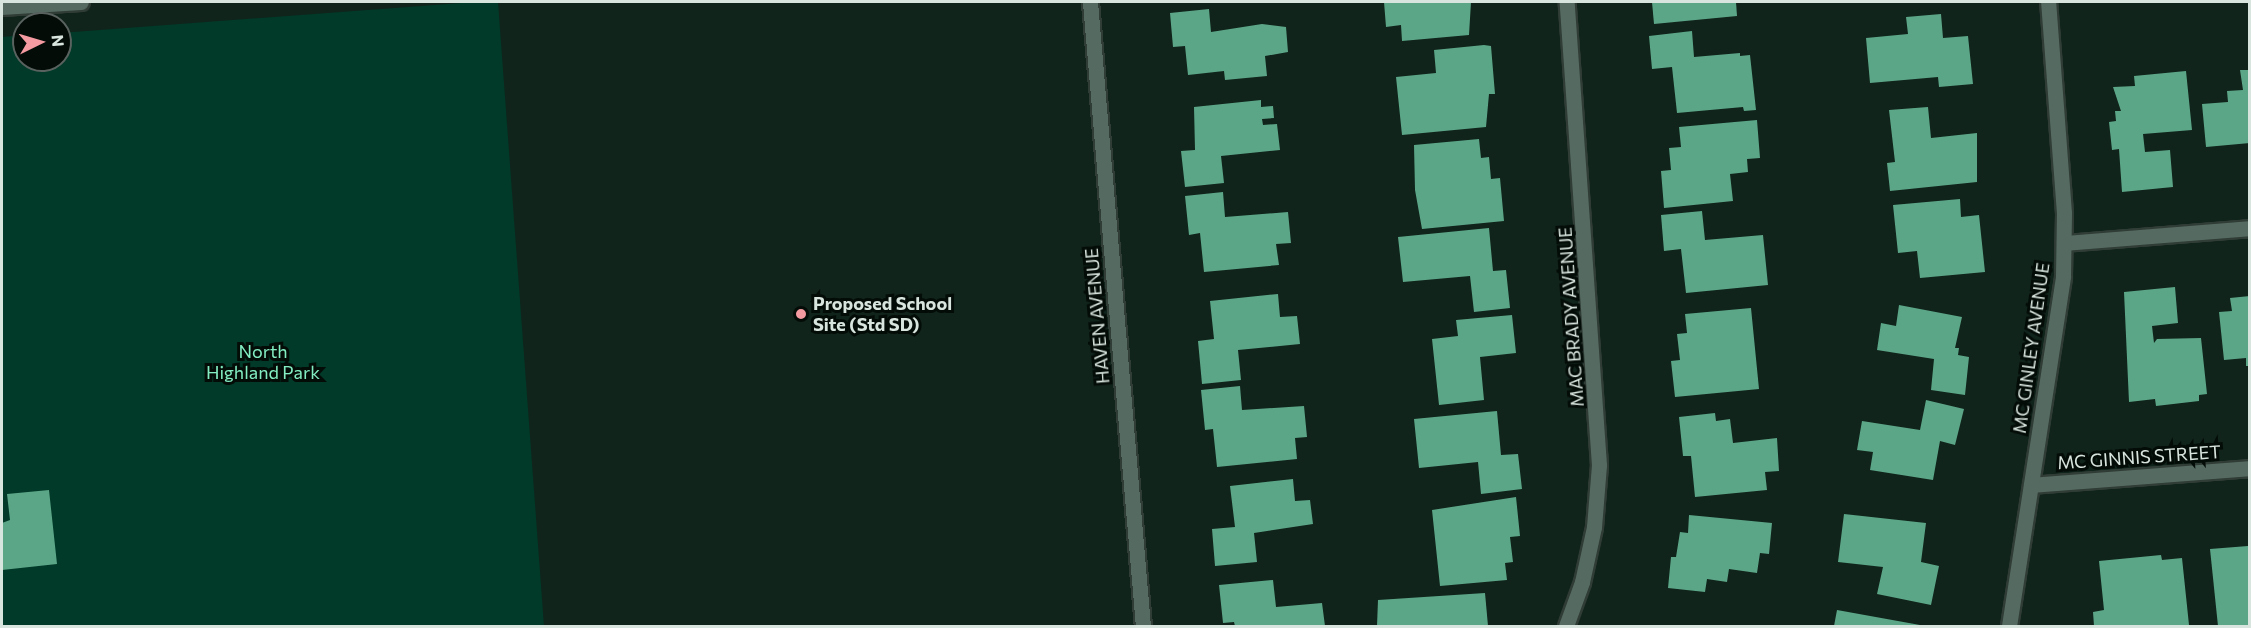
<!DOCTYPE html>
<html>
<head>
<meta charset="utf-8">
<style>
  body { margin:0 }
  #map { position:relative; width:2251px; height:628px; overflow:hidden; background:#10241c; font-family:Commissioner,sans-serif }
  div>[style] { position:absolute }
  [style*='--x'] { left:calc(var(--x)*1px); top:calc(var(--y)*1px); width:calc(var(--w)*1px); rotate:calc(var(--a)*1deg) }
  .green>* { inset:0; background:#013a28 }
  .building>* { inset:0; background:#5ca688 }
  .roads { filter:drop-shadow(2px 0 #303c36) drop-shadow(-2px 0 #303c36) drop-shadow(0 2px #303c36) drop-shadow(0 -2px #303c36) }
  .lane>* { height:15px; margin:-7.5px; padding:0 7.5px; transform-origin:7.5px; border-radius:7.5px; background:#556b61 }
  .street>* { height:15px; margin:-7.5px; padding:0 7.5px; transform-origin:7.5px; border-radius:7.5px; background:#556b61 }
  .dots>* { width:16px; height:16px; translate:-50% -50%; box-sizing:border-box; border:3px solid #040c08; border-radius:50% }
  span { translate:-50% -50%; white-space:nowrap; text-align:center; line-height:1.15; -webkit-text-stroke:6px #040c08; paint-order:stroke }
  .poi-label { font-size:18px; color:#d8e4de; font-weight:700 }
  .left { translate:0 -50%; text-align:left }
  .street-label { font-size:18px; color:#d8e4de }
  .park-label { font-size:18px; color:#83eec2 }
  .frame { position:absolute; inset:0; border:3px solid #d8e4de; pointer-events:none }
  .north { position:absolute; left:12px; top:12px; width:60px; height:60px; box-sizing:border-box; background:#040c08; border:2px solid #59625e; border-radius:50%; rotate:85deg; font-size:16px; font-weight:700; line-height:24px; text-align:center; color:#d8e4de }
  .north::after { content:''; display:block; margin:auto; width:21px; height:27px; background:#f49aa1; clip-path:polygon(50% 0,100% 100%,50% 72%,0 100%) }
</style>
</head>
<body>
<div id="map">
  <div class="green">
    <div style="clip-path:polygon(475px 2px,498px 2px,544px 626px,2px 626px,2px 37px,24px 35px,24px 60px,60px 60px,60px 33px)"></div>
  </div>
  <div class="building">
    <div style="clip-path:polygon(1384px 2px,1471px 2px,1469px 35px,1402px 41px,1401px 25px,1386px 27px)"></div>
    <div style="clip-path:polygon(1652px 2px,1736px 2px,1737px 16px,1654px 24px)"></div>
    <div style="clip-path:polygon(1209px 9px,1211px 32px,1262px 24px,1286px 27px,1288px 52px,1265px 56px,1267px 76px,1225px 80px,1224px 71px,1188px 75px,1185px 46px,1173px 47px,1170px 13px)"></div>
    <div style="clip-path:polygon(1941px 14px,1943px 38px,1968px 36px,1973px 84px,1939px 87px,1938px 77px,1870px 83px,1866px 38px,1908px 34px,1906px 17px)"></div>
    <div style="clip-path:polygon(1692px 31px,1694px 57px,1740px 53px,1740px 56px,1750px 55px,1756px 110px,1744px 111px,1743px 107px,1677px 113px,1672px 67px,1652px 69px,1649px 36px)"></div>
    <div style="clip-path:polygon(1484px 45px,1491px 46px,1495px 94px,1489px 94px,1486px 127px,1402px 135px,1396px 77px,1436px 73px,1434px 50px)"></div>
    <div style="clip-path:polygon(2240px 70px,2250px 70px,2250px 143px,2206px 147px,2202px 104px,2228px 102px,2227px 91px,2243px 90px)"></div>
    <div style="clip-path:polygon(2186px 71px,2192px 130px,2143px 134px,2145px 152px,2170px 150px,2173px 187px,2122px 192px,2119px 149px,2112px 150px,2109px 122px,2116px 121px,2115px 111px,2121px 111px,2113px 87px,2135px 86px,2134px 76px)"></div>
    <div style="clip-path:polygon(1261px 100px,1261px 107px,1273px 106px,1274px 118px,1262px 119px,1263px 125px,1277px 124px,1280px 150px,1221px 156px,1224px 183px,1185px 187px,1181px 151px,1195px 150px,1194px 107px)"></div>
    <div style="clip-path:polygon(1928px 107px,1931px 138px,1977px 133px,1977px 182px,1890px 191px,1887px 163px,1895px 162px,1889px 110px)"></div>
    <div style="clip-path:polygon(1757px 120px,1760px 158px,1747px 159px,1748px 172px,1730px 174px,1733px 201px,1664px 208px,1661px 171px,1671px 170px,1669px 148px,1681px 147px,1679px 127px)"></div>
    <div style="clip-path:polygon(1479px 139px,1481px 158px,1489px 157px,1491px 179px,1500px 178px,1504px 221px,1422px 229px,1415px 190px,1414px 145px)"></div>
    <div style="clip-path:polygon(1223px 192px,1225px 217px,1288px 212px,1291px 243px,1276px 244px,1279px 265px,1204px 272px,1200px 233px,1189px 235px,1185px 196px)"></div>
    <div style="clip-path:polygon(1960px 199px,1961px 217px,1979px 215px,1985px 272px,1920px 278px,1917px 251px,1898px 253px,1893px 205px)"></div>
    <div style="clip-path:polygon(1702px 211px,1705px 240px,1763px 235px,1768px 285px,1686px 293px,1681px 249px,1664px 251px,1661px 215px)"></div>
    <div style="clip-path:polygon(1489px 228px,1493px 271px,1506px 270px,1510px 308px,1474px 312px,1470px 276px,1403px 282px,1398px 237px)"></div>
    <div style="clip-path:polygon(2175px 287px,2178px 323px,2152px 326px,2154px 343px,2157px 339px,2201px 338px,2207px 394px,2199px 395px,2199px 401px,2156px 406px,2155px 399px,2129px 402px,2124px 292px)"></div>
    <div style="clip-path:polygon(1278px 294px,1280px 317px,1297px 316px,1300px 344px,1238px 350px,1241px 380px,1202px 384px,1198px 341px,1214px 339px,1210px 301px)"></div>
    <div style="clip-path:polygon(2250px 296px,2250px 366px,2246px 366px,2246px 358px,2224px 360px,2219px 312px,2232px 311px,2230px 298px)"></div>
    <div style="clip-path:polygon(1899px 305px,1962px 317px,1955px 348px,1959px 348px,1958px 355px,1969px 357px,1965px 395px,1931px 390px,1934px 359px,1877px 350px,1881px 323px,1896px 326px)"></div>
    <div style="clip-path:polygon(1751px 308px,1759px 389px,1675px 397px,1671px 361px,1680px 360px,1677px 334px,1687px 333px,1685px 314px)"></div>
    <div style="clip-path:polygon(1512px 315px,1516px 353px,1480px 357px,1484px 400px,1439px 405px,1432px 339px,1458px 336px,1456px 320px)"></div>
    <div style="clip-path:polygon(1240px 386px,1242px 410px,1304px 406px,1307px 437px,1295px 438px,1297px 459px,1217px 467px,1213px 429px,1205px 430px,1201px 390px)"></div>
    <div style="clip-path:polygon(1926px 400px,1964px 409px,1955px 445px,1940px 441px,1933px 480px,1870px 470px,1873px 452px,1857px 450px,1862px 421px,1920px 430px)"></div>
    <div style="clip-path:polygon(1497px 411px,1501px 455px,1518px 454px,1522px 489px,1481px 494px,1478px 462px,1419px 468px,1414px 419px)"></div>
    <div style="clip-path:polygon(1715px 413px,1716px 421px,1730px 419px,1733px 443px,1777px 438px,1779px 471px,1765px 472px,1767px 490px,1695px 497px,1691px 456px,1683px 456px,1679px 417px)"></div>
    <div style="clip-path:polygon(1293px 479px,1295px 501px,1310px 500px,1313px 524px,1254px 533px,1257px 562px,1215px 566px,1212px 529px,1235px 527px,1230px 486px)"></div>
    <div style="clip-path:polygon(49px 490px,57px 564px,2px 570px,2px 523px,10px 520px,7px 494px)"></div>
    <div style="clip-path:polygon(1516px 497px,1520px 536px,1510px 537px,1513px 562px,1505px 563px,1507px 580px,1440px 586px,1432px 510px)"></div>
    <div style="clip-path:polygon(1844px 514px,1926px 523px,1921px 562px,1939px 566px,1931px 605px,1877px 594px,1883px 567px,1838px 562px)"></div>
    <div style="clip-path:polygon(1689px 515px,1772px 523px,1769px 554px,1760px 553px,1757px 573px,1729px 569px,1727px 582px,1707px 579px,1705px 592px,1668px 588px,1671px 557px,1676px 557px,1680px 532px,1688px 533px)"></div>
    <div style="clip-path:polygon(2248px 546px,2250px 626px,2218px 626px,2210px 549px)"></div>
    <div style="clip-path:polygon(2161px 555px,2162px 560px,2182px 558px,2189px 625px,2094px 626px,2093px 612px,2104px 610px,2099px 561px)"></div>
    <div style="clip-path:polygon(1273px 580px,1276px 607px,1322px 603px,1325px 626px,1235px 626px,1234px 622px,1223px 623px,1219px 585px)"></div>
    <div style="clip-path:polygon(1485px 593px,1488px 626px,1377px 626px,1378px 600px)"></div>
    <div style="clip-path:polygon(1837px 610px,1920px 625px,1920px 626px,1834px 626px)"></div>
  </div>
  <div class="roads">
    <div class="lane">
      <div style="--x:2064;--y:243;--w:187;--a:-4.6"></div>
    </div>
    <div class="street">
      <div style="--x:1090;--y:2;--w:626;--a:85.15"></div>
      <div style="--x:2;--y:7;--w:79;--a:-3.6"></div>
      <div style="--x:2031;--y:485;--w:220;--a:-4.4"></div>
      <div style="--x:1566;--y:626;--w:47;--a:-70"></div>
      <div style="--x:1582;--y:582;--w:56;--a:-77.7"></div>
      <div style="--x:1594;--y:527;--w:62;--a:-85.4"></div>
      <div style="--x:1599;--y:465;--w:464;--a:-94"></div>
      <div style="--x:2009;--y:626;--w:354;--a:-81.2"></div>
      <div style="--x:2063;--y:276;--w:63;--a:-89.1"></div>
      <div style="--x:2064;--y:213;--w:212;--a:-94.3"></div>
    </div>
  </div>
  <div class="dots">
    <div style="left:801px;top:314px;background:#f49aa1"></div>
  </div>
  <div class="poi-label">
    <span class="left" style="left:813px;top:314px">Proposed School<br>Site (Std SD)</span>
  </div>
  <div class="street-label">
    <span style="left:1097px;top:316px;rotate:-95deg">HAVEN AVENUE</span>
    <span style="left:1571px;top:317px;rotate:-94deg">MAC BRADY AVENUE</span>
    <span style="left:2031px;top:348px;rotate:-82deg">MC GINLEY AVENUE</span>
    <span style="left:2139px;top:457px;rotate:-4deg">MC GINNIS STREET</span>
  </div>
  <div class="park-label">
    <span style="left:263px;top:362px">North<br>Highland Park</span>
  </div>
  <div class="frame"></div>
  <div class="north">N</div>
</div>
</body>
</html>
